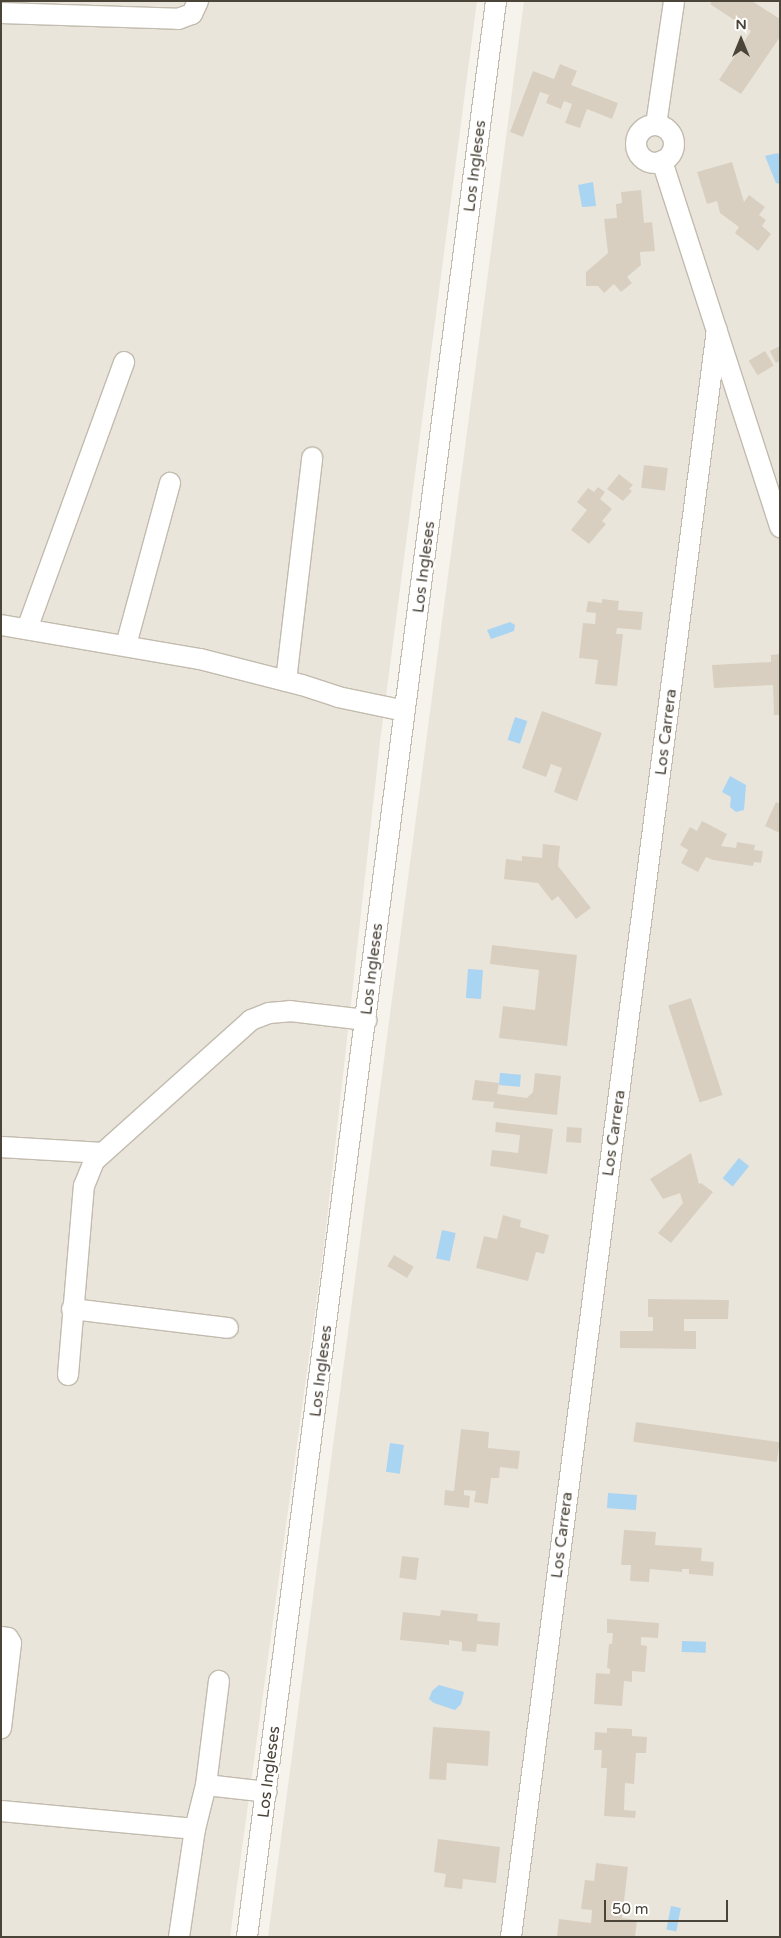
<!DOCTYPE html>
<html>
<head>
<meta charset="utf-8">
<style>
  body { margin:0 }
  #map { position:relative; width:781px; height:1938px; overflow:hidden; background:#f6f3ec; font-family:"Varela Round",sans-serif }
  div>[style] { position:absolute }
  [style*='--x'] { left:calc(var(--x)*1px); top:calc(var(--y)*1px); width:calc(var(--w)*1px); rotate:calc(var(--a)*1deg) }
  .residential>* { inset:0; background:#eae5da }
  .water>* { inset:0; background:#a9d4f2; transform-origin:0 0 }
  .building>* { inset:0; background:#d8cfc1; transform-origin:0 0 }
  .roads { filter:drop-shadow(1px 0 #c2bbae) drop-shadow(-1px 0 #c2bbae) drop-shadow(0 1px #c2bbae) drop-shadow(0 -1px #c2bbae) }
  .minor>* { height:20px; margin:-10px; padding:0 10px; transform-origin:10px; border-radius:10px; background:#fff }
  .minor>.ring { margin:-10px; padding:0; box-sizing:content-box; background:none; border:20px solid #fff; border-radius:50% }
  span { translate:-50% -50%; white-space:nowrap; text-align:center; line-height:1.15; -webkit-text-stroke:4.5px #fff; paint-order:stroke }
  .street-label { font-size:16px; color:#4b4439 }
  .frame { position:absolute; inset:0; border:2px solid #4b4439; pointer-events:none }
  .north { position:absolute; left:716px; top:15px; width:50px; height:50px; -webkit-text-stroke:4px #fff; paint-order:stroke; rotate:0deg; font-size:14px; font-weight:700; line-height:20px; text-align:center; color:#4b4439 }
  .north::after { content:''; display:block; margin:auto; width:18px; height:22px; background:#4b4439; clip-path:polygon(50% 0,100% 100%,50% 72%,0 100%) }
  .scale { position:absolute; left:604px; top:1900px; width:124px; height:22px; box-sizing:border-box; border:2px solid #4b4439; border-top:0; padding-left:6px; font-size:15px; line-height:18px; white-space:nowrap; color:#4b4439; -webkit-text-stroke:4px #fff; paint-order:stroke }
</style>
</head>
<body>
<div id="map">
  <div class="residential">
    <div style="clip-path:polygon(1px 1px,477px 1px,380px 742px,324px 1246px,230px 1937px,1px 1937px)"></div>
    <div style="clip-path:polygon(524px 1px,780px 1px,780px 1937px,268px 1937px)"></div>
  </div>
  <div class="water">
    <div style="clip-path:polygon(778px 153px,780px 157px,780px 184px,776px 183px,765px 156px)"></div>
    <div style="clip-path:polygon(593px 182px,596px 206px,582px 207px,578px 185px)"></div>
    <div style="clip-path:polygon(510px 622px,515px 625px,514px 631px,491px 639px,487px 630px)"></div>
    <div style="left:515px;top:717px;width:13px;height:24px;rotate:18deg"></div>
    <div style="clip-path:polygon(730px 776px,746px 785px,744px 810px,736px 812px,730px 807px,731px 797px,722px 792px)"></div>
    <div style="left:468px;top:969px;width:15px;height:29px;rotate:4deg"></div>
    <div style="left:500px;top:1073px;width:21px;height:12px;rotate:5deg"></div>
    <div style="left:739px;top:1158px;width:13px;height:26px;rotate:39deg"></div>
    <div style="left:442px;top:1230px;width:14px;height:29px;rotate:12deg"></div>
    <div style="left:390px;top:1443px;width:14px;height:29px;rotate:8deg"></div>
    <div style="left:608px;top:1493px;width:29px;height:15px;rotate:4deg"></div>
    <div style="left:682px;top:1641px;width:24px;height:11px;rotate:2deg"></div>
    <div style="clip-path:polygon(439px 1685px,464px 1692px,461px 1704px,455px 1710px,434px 1703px,429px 1699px,432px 1691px)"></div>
    <div style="left:671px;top:1906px;width:10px;height:24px;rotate:11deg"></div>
  </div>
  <div class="building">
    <div style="clip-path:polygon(712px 1px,752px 1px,780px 19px,780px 37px,741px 94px,719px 80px,751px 31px,710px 4px)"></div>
    <div style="clip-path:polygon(560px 64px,577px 71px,571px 85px,618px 103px,612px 119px,587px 109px,580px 128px,565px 123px,572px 104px,564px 101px,561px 109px,546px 103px,549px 95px,540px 92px,523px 137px,510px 132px,533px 71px,554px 79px)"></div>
    <div style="clip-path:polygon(732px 162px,744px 202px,749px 195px,765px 207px,759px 215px,766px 220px,762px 226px,771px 234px,758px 251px,735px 233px,739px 227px,720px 213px,717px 201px,707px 204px,697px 172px)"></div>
    <div style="clip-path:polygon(641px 190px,644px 223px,652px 222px,655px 251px,640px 252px,641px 265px,627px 277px,632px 283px,621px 292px,614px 284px,604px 293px,598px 286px,586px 286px,586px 272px,608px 253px,604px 219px,617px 218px,616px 204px,622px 203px,621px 192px)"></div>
    <div style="clip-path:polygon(780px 346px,780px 361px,776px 363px,770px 351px)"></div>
    <div style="left:765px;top:351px;width:17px;height:19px;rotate:59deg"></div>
    <div style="left:644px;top:465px;width:24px;height:23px;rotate:7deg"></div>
    <div style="clip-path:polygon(619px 474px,633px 485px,629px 489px,632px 491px,623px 501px,607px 489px)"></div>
    <div style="clip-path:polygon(598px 487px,605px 492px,600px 499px,612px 509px,602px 521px,606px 524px,589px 544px,571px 530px,587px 510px,577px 502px,588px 488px,594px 492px)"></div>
    <div style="clip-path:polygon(602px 599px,619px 601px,618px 610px,643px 612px,641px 630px,617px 628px,616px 634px,623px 634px,617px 686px,595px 684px,598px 660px,579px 658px,583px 623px,595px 624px,596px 613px,586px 612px,588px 601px,602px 603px)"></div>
    <div style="clip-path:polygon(780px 654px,780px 715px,774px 715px,773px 685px,714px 688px,712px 665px,771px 662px,771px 655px)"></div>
    <div style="clip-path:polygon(542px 711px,602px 733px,577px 801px,554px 792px,562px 768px,551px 764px,546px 777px,522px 768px)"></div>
    <div style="clip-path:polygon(776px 802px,780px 804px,780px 833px,765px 826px)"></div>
    <div style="clip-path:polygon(702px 821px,727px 834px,721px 846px,736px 848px,737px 842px,755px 845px,754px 850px,763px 851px,761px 863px,754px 862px,753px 866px,713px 860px,706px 857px,698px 872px,681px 863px,688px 850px,680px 845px,690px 827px,697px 831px)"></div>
    <div style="clip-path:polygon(543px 844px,560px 846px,558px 866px,591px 908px,576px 919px,558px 896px,552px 901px,538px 883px,504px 879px,506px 859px,522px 861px,522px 856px,542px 858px)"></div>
    <div style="clip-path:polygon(492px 945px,577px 955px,567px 1046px,499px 1038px,503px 1006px,535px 1010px,539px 970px,490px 964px)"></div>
    <div style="left:691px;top:998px;width:102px;height:24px;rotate:72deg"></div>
    <div style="clip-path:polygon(535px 1073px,561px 1076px,557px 1115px,493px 1108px,494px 1102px,472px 1100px,475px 1080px,499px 1083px,497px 1094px,527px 1098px,533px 1092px)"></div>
    <div style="clip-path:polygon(496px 1122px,553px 1129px,547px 1174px,490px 1166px,492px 1150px,518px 1153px,520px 1135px,495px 1132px)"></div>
    <div style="left:567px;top:1127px;width:15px;height:15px;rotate:4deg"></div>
    <div style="clip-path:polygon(691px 1153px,699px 1184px,701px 1183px,713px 1192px,671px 1243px,658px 1233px,683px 1203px,680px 1193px,663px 1199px,650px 1179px)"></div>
    <div style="clip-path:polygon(503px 1215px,521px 1220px,520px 1227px,549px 1235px,544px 1254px,536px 1252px,528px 1281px,476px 1268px,484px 1236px,497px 1239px)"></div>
    <div style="left:394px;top:1255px;width:23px;height:13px;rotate:31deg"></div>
    <div style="clip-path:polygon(648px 1299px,729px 1300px,728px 1319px,684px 1319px,684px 1331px,696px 1331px,696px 1349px,620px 1348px,620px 1331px,653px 1331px,653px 1317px,648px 1317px)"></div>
    <div style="left:636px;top:1422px;width:145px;height:20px;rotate:8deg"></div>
    <div style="clip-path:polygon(461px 1429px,489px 1432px,488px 1448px,520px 1451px,518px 1469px,500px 1467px,499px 1478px,491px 1478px,488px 1504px,474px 1502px,476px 1491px,464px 1490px,464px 1495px,470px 1496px,469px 1508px,444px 1505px,445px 1490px,454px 1491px)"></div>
    <div style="clip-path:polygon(624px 1530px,656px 1532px,655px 1545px,702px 1548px,701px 1561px,714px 1562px,713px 1576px,689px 1574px,689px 1569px,682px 1569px,682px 1572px,650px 1569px,649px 1582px,630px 1581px,631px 1565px,621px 1565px)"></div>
    <div style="left:402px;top:1556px;width:17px;height:22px;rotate:7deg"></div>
    <div style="clip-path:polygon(441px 1610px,478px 1614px,477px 1621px,500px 1623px,498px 1646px,477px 1644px,476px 1652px,462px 1651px,462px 1642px,449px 1640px,449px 1645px,400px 1640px,403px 1612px,440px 1616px)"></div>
    <div style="clip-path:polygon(607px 1619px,659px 1623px,658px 1638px,641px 1637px,641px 1645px,647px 1646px,645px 1672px,632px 1671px,632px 1682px,624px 1681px,622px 1706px,594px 1704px,596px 1673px,610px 1674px,610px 1669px,607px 1668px,609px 1644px,612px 1644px,613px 1633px,607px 1633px)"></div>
    <div style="clip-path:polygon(433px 1727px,490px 1731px,488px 1766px,447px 1763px,446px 1780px,429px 1779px)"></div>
    <div style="clip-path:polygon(607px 1728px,632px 1729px,632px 1736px,647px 1737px,646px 1753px,636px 1753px,634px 1784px,625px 1783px,624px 1810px,636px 1811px,635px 1818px,604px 1816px,607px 1768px,601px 1768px,602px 1750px,594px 1750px,595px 1732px,607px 1733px)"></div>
    <div style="clip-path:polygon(438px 1839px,500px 1847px,496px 1883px,463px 1879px,462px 1889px,444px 1887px,446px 1874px,434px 1872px)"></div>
    <div style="clip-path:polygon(596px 1863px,628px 1867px,622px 1918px,637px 1920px,635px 1937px,557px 1937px,559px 1919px,591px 1923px,592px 1910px,581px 1909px,585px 1880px,594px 1881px)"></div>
  </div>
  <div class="roads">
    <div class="minor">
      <div style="--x:1;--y:13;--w:177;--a:1.9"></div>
      <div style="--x:178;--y:19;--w:15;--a:-20"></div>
      <div style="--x:192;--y:14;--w:14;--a:-65"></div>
      <div style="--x:656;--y:125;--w:125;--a:-81.7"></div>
      <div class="ring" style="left:636px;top:125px;width:18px;height:18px"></div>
      <div style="--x:662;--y:161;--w:385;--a:72.1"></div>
      <div style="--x:1;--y:625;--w:202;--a:9.7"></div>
      <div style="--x:200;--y:659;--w:105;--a:14.3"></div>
      <div style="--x:302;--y:685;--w:38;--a:18"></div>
      <div style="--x:338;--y:697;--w:68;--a:11.8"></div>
      <div style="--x:27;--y:629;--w:284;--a:-70"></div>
      <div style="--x:126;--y:645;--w:168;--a:-74.8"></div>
      <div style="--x:286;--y:681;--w:225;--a:-83.3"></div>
      <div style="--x:1;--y:1147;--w:101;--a:3.4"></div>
      <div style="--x:72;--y:1309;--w:157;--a:6.9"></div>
      <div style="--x:68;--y:1375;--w:190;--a:-85.2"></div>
      <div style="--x:84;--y:1186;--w:27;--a:-68"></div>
      <div style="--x:94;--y:1161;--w:211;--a:-41.9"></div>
      <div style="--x:251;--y:1020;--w:19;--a:-21"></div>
      <div style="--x:269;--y:1013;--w:21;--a:-5"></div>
      <div style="--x:290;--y:1011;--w:77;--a:6.8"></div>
      <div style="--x:1;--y:1637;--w:7;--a:8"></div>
      <div style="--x:8;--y:1638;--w:6;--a:59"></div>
      <div style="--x:11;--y:1643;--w:86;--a:96.7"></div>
      <div style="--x:206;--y:1785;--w:61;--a:6.5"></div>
      <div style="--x:1;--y:1811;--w:195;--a:5.3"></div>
      <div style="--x:179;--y:1937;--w:109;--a:-81.6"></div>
      <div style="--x:195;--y:1829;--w:45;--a:-76"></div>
      <div style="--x:206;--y:1785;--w:105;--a:-82.9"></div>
      <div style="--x:247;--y:1937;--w:1952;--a:-82.67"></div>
      <div style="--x:511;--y:1937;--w:1620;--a:-82.7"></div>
    </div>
  </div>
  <div class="street-label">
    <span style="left:475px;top:166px;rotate:-83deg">Los Ingleses</span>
    <span style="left:424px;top:567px;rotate:-83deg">Los Ingleses</span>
    <span style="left:666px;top:732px;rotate:-83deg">Los Carrera</span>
    <span style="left:372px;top:969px;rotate:-83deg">Los Ingleses</span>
    <span style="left:614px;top:1133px;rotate:-82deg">Los Carrera</span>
    <span style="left:321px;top:1371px;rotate:-83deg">Los Ingleses</span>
    <span style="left:562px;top:1535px;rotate:-83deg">Los Carrera</span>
    <span style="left:269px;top:1772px;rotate:-83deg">Los Ingleses</span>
  </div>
  <div class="frame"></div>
  <div class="north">N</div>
  <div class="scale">50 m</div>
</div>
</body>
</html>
